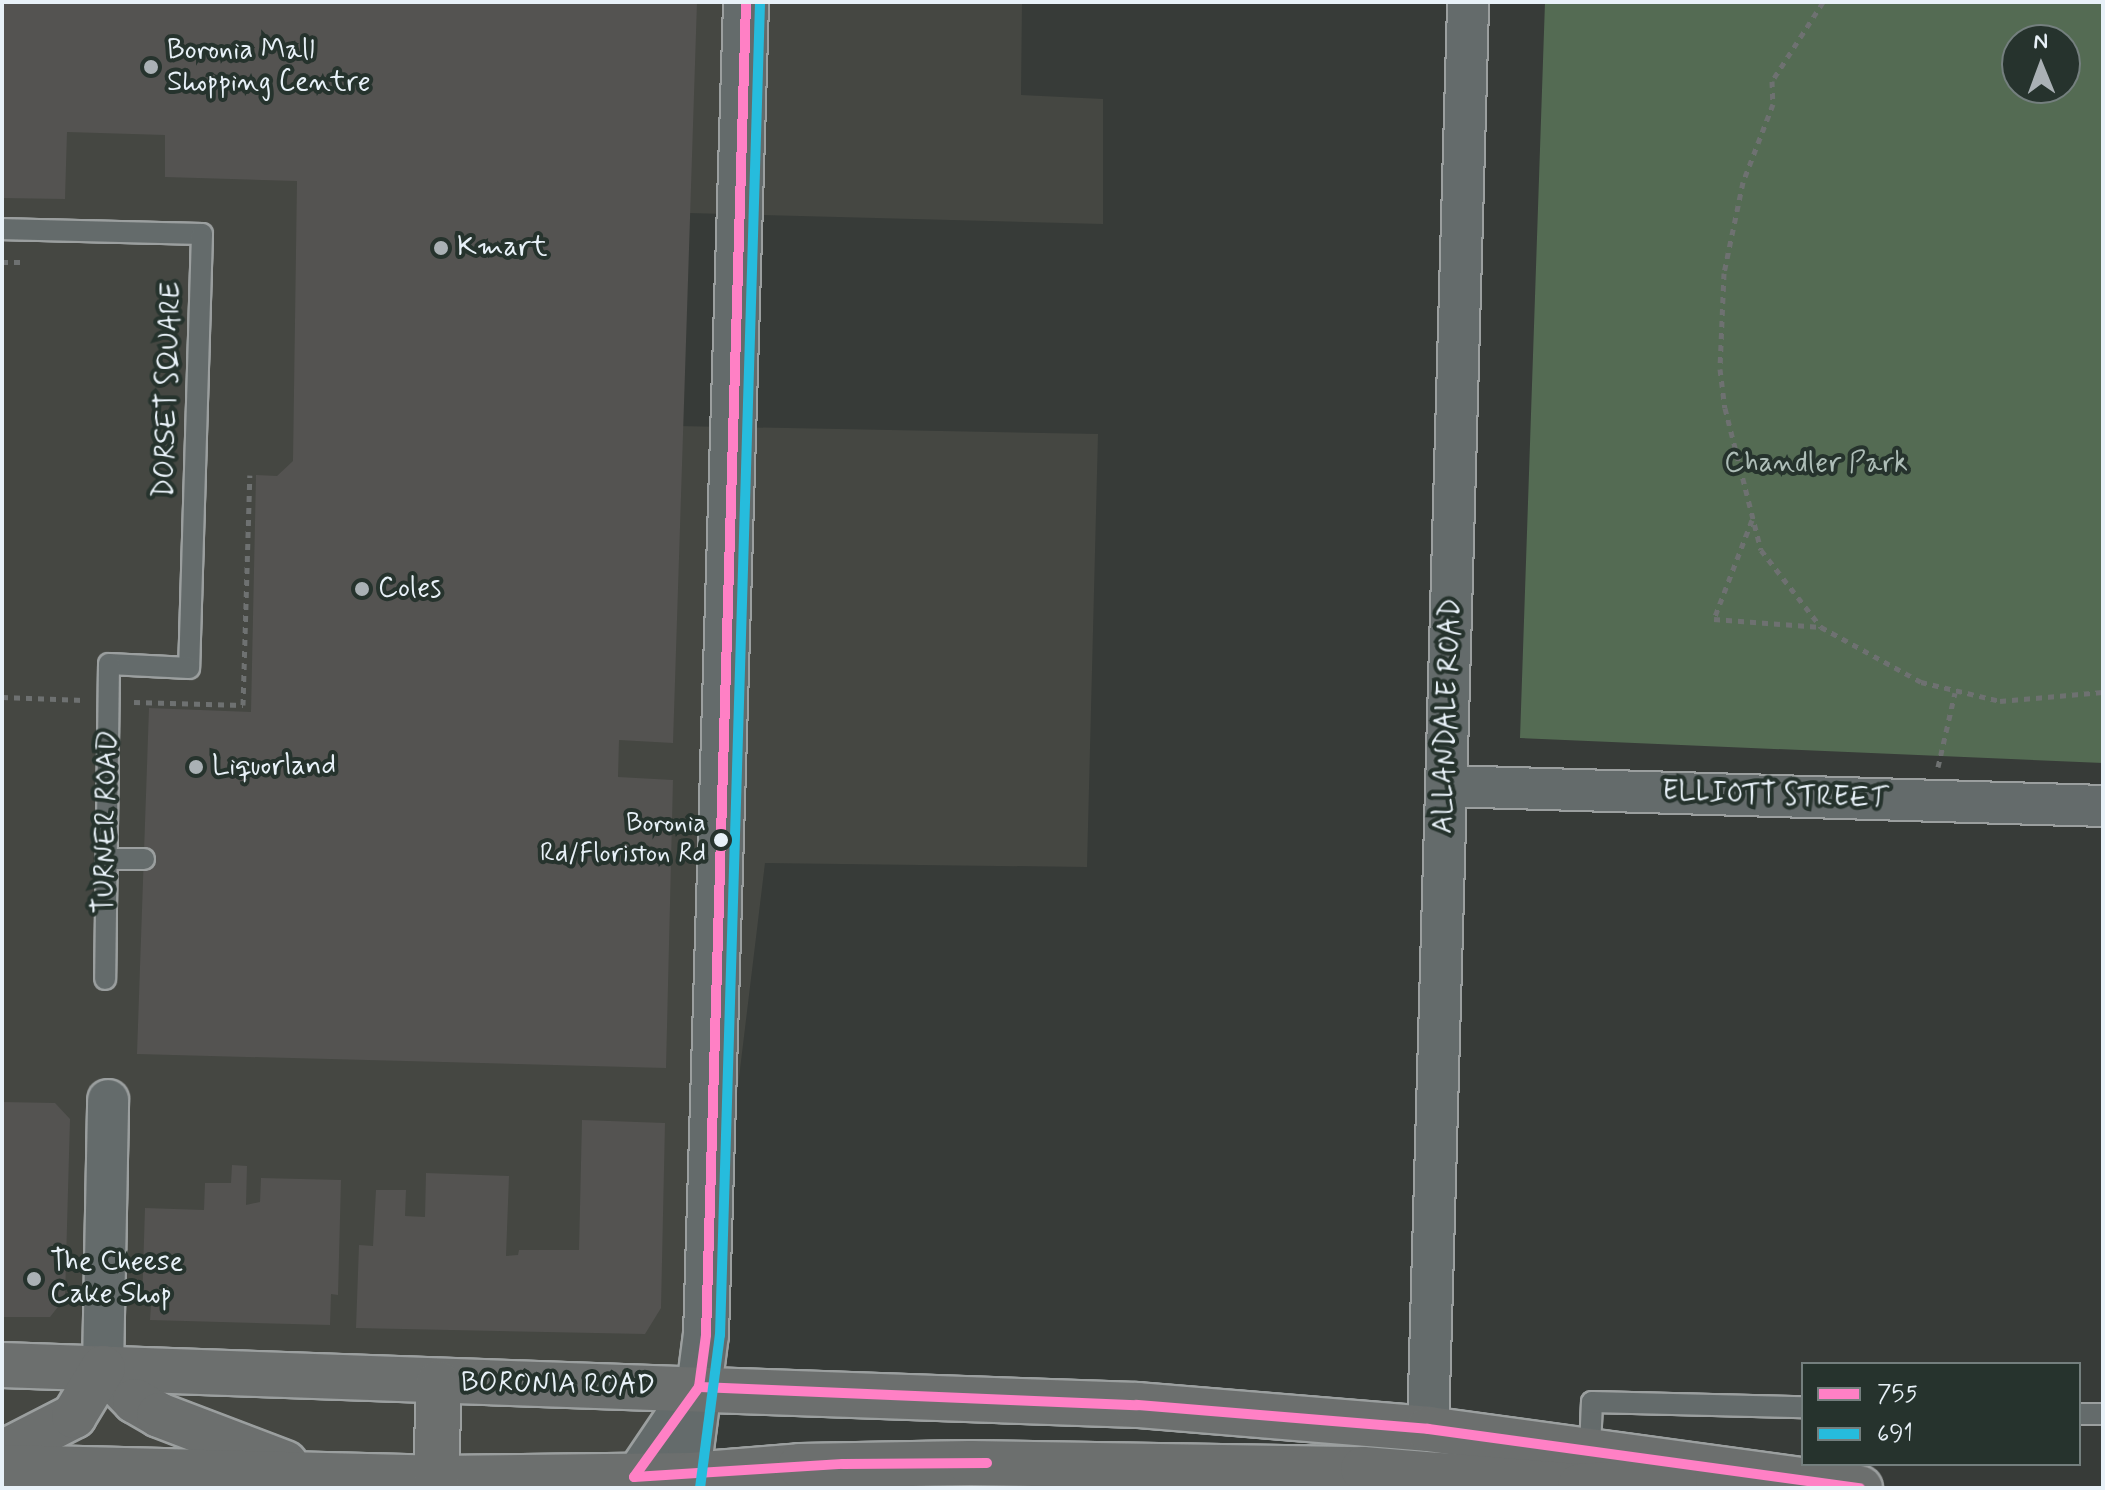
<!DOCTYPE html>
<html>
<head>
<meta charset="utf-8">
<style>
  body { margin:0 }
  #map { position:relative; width:2105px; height:1490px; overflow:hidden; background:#373b38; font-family:Mynerve,sans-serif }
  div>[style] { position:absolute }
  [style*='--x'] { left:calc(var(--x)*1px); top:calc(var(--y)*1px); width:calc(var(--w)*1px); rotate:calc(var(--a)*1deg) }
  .built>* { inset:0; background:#454742 }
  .green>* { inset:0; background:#546b53 }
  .building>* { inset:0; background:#545351 }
  .path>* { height:5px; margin-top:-2.5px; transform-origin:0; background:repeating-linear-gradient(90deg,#6e7171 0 6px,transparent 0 12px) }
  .roads { filter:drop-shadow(2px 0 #9b9f9f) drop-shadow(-2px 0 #9b9f9f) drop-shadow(0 2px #9b9f9f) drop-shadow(0 -2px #9b9f9f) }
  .lane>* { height:20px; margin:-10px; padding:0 10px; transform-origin:10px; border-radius:10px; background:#646b6b }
  .street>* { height:40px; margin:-20px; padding:0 20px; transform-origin:20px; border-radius:20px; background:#646b6b }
  .secondary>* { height:44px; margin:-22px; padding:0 22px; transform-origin:22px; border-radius:22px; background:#646b6b }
  .primary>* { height:44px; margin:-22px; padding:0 22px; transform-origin:22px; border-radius:22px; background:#6c6f6e }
  .bus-1>* { height:10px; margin:-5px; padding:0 5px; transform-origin:5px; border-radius:5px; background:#ff80c5 }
  .bus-2>* { height:10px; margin:-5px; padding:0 5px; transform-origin:5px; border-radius:5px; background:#26bcdd }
  .dots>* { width:22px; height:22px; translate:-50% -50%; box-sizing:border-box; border:4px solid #26332d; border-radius:50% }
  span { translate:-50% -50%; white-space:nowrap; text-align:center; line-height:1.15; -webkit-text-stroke:8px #26332d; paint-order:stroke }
  .bus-label { font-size:26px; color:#e8f1f8 }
  .right { translate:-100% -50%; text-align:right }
  .poi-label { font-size:28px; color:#e8f1f8 }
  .left { translate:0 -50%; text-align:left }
  .street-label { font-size:28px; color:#e8f1f8 }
  .park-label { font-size:28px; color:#aebeb8 }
  .frame { position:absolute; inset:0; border:4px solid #e8f1f8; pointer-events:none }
  .legend { position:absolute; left:1801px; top:1362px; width:280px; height:104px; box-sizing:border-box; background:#26332d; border:2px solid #747f7e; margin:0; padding:10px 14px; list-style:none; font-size:24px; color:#e8f1f8 }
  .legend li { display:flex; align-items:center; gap:16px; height:40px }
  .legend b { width:40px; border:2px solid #747f7e }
  .north { position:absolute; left:2001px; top:24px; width:80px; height:80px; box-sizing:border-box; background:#26332d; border:2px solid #747f7e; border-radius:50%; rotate:359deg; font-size:22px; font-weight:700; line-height:32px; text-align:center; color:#e8f1f8 }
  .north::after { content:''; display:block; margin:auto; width:28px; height:36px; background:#aab1b5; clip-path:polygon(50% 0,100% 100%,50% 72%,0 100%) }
</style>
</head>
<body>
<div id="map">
  <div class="built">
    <div style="clip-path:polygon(2px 2px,1022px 2px,1021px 95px,1103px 99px,1103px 224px,688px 213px,677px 426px,1098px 434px,1087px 867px,765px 863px,691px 1474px,843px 1464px,848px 1488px,2px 1488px)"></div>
  </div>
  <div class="green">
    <div style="clip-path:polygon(evenodd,1545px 2px,2103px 2px,2103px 763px,1520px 738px,1545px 2px,2017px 40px,2065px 40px,2065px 88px,2017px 88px,2017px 40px)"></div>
  </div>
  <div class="building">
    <div style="clip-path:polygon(2px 2px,697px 2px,673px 743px,619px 740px,618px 777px,673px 780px,666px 1068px,137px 1054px,149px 708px,251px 712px,256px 475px,277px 476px,293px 461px,297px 181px,165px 177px,165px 135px,67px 132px,65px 199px,2px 198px)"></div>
    <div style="clip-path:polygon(2px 1102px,55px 1103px,70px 1119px,65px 1298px,50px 1317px,2px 1317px)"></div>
    <div style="clip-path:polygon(582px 1120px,665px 1123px,661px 1308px,645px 1334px,356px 1328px,359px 1245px,373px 1246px,376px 1190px,406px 1190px,405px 1216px,425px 1217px,426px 1173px,509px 1176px,506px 1256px,518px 1255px,519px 1250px,579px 1250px)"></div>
    <div style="clip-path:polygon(232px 1165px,247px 1166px,246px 1205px,260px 1202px,261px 1178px,341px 1180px,338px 1295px,331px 1294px,330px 1325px,150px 1320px,151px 1305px,142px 1304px,145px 1208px,204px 1210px,205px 1183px,231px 1183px)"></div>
  </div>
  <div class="path">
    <div style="--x:1823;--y:2;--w:94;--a:122.8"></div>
    <div style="--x:1772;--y:81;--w:23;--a:88"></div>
    <div style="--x:1773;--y:104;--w:84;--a:111"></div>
    <div style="--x:1743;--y:182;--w:93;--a:101.8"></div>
    <div style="--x:1724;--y:273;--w:96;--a:92.4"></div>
    <div style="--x:1720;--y:369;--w:39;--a:83"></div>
    <div style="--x:1725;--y:408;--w:146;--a:75.8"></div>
    <div style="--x:1761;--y:550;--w:98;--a:52.1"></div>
    <div style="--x:1821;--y:627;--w:114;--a:28.8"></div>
    <div style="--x:1921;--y:682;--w:81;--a:13.5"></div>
    <div style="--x:2000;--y:701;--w:103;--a:-5"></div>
    <div style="--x:2;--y:262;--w:22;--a:0"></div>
    <div style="--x:1752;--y:520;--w:106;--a:111"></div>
    <div style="--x:1714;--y:619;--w:107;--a:4.3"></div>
    <div style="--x:2;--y:697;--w:82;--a:2.1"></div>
    <div style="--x:134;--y:702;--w:109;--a:1.6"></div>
    <div style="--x:243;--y:705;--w:230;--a:-88.3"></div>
    <div style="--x:1938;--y:767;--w:76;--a:-77.1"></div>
  </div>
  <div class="roads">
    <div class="lane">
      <div style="--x:2;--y:229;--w:200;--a:1.4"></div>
      <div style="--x:202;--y:234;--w:434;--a:91.7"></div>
      <div style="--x:189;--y:668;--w:80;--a:-177.1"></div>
      <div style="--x:109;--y:664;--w:315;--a:90.7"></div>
      <div style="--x:108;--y:859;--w:36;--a:0"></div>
      <div style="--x:2079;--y:1414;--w:24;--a:0"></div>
      <div style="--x:1590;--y:1449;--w:47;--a:-87.6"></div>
      <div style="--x:1592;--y:1402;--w:211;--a:1.4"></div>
    </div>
    <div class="street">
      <div style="--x:1446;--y:786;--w:657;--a:1.74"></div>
      <div style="--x:103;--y:1368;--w:268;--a:-88.9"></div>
      <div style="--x:1428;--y:1429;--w:1428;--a:-88.39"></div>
    </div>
    <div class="secondary">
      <div style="--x:630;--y:1488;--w:120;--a:-55.9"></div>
      <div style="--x:686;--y:1488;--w:154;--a:-82.6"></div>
      <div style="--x:706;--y:1335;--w:1334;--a:-88.28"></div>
    </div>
    <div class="primary">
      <div style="--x:2;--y:1365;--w:1136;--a:2.02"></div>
      <div style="--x:1137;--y:1405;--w:292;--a:4.7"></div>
      <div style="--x:1428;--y:1429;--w:436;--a:7.8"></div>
      <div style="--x:103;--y:1368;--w:46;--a:45.9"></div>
      <div style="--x:135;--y:1401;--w:28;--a:30"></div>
      <div style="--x:159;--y:1415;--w:135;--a:20.9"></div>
      <div style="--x:2;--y:1453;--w:81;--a:-27.2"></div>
      <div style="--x:74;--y:1416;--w:56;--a:-58.9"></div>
      <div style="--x:2;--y:1467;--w:435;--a:1.4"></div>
      <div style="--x:437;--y:1478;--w:254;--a:-0.7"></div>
      <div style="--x:691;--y:1475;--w:109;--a:-4.7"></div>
      <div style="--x:800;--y:1466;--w:170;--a:-1"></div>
      <div style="--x:970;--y:1463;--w:393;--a:0.9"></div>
      <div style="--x:1363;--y:1469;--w:218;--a:4.5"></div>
      <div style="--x:1580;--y:1486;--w:95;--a:-3.6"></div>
      <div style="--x:437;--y:1478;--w:95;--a:-89.4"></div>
    </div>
  </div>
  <div class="bus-1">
    <div style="--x:699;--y:1387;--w:438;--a:2.4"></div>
    <div style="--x:1137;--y:1405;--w:292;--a:4.7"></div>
    <div style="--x:1428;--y:1429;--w:436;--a:7.8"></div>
    <div style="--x:634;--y:1477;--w:111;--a:-54.2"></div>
    <div style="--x:699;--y:1387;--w:52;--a:-82.3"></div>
    <div style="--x:706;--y:1335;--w:1334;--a:-88.28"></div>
    <div style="--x:634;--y:1477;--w:209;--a:-3.6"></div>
    <div style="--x:843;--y:1464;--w:144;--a:-0.4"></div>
  </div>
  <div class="bus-2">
    <div style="--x:700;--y:1488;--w:154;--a:-82.6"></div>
    <div style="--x:720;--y:1335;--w:1334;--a:-88.28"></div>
  </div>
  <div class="dots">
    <div style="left:151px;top:67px;background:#aab1b5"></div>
    <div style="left:441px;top:248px;background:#aab1b5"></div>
    <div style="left:362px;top:589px;background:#aab1b5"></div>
    <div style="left:196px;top:767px;background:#aab1b5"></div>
    <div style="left:721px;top:840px;background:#e8f1f8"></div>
    <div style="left:34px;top:1279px;background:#aab1b5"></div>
  </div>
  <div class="bus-label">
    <span class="right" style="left:706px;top:840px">Boronia<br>Rd/Floriston Rd</span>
  </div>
  <div class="poi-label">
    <span class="left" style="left:167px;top:67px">Boronia Mall<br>Shopping Centre</span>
    <span class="left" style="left:457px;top:248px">Kmart</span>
    <span class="left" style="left:378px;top:589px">Coles</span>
    <span class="left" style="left:212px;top:767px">Liquorland</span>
    <span class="left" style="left:50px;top:1279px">The Cheese<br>Cake Shop</span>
  </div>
  <div class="street-label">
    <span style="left:169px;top:390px;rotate:-88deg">DORSET SQUARE</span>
    <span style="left:1448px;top:716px;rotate:-88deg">ALLANDALE ROAD</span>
    <span style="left:1775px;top:796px;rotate:2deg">ELLIOTT STREET</span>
    <span style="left:107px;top:822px;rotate:-89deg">TURNER ROAD</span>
    <span style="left:558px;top:1385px;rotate:1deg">BORONIA ROAD</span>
  </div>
  <div class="park-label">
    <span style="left:1816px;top:464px">Chandler Park</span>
  </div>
  <div class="frame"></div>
  <ul class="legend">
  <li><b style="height:10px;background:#ff80c5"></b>755</li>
  <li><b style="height:10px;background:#26bcdd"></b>691</li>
  </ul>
  <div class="north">N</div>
</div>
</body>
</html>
